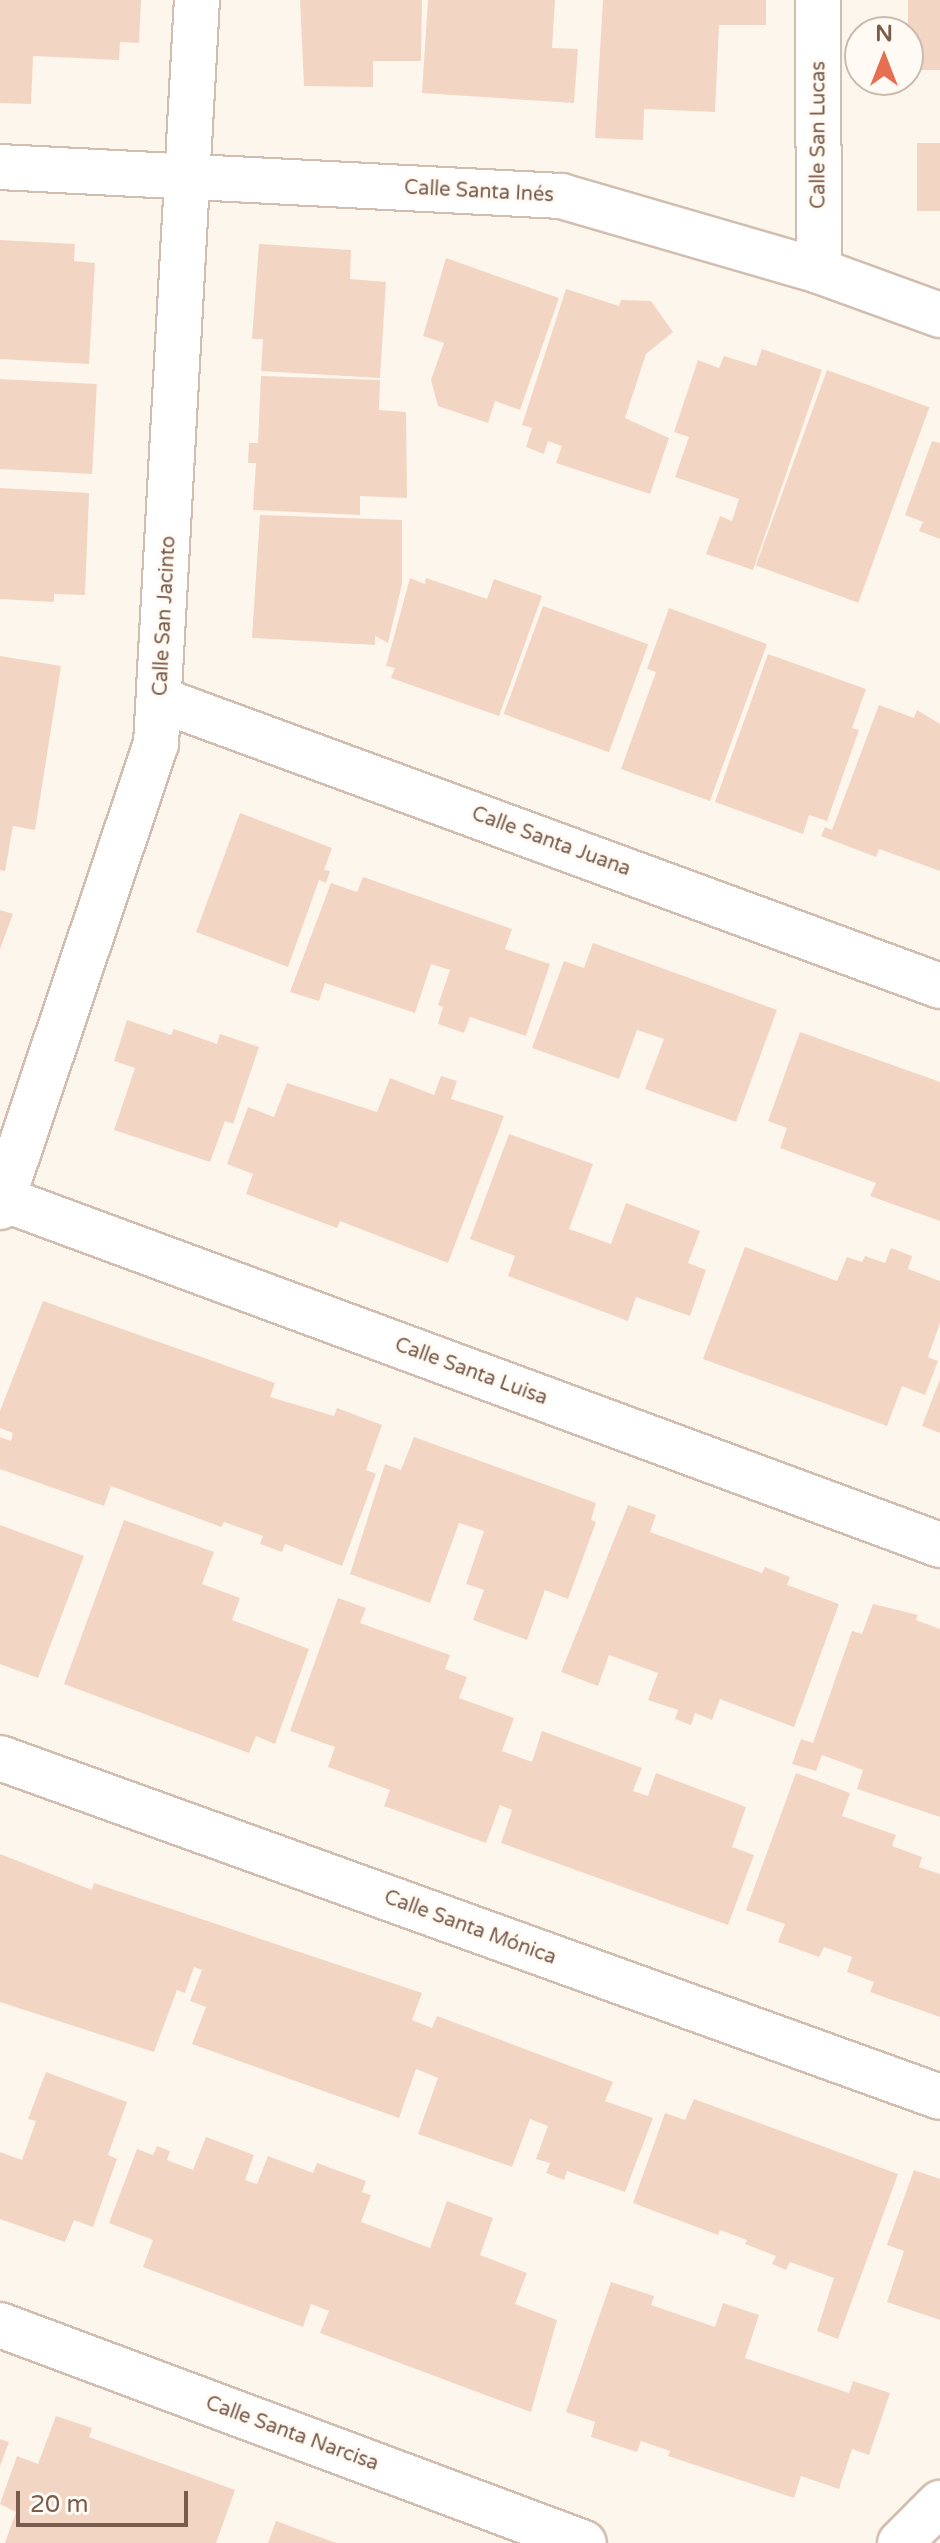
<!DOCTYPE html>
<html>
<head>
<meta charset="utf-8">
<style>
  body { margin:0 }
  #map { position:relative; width:940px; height:2543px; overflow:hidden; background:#fdf6ec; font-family:"Varela Round",sans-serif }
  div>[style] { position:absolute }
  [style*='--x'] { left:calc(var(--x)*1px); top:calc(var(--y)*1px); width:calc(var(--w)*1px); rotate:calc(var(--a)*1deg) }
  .building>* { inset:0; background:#f3d5c3; transform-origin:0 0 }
  .roads { filter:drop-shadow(2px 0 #d1beb0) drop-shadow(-2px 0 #d1beb0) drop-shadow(0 2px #d1beb0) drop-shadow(0 -2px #d1beb0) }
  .minor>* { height:44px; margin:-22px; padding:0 22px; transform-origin:22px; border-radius:22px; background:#fff }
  span { translate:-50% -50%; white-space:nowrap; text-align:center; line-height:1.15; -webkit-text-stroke:6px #fffaf3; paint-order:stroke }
  .street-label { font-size:20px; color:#7a5c4d }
  .north { position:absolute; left:844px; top:16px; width:80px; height:80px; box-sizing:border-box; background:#fffaf3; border:2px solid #cabbb1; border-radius:50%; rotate:0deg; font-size:22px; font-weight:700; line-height:32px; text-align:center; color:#7a5c4d }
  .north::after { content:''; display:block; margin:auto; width:28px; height:36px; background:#e76f51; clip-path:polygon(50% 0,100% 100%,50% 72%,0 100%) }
  .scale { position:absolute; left:16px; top:2491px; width:172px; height:36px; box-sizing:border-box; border:4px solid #7a5c4d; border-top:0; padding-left:10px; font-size:24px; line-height:28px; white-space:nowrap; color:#7a5c4d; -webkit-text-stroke:6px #fffaf3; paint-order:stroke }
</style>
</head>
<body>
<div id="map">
  <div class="building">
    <div style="clip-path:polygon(0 0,141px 0,139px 43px,120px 42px,119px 60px,33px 56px,31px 104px,0 103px)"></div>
    <div style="clip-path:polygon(300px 0,422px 0,421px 61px,373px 61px,373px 87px,304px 86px)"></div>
    <div style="clip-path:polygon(428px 0,555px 0,552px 48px,578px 49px,574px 103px,422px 93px)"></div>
    <div style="clip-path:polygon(603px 0,766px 0,766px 25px,719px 25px,715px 112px,644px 109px,643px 140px,595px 138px)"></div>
    <div style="left:908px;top:0;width:32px;height:70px"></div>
    <div style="left:917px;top:143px;width:23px;height:68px"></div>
    <div style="clip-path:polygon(0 240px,75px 244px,74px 261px,95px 263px,89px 364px,0 359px)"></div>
    <div style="clip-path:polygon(259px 244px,351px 250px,350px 279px,386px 282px,380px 378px,261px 371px,263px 339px,252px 339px)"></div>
    <div style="clip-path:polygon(446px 258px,559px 298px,520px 410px,495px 401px,488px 423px,438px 406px,431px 380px,444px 343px,423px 336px)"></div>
    <div style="clip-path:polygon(566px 289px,619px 306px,621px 300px,651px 301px,673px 332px,646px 354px,625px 418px,669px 438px,650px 494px,556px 463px,562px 446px,548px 441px,544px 454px,526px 447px,532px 428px,522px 425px)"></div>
    <div style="clip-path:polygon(762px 349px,822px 370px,753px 570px,706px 554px,720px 516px,732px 521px,739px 499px,675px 477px,689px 437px,674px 432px,698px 360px,719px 368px,724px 356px,756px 366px)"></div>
    <div style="left:827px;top:370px;width:109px;height:208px;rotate:20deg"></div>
    <div style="clip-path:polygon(261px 376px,380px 380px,379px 410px,406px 412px,407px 498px,360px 496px,360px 515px,253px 510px,256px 463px,248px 463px,249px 443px,258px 443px)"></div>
    <div style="left:0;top:379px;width:97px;height:90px;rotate:3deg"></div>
    <div style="clip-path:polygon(932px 441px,940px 443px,940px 539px,919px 531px,923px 522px,905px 515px)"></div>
    <div style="clip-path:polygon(0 488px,89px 493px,85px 595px,54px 594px,54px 602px,0 599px)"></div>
    <div style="clip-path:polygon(260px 515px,402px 520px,402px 584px,388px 643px,375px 636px,375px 645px,252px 638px)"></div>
    <div style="clip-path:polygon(410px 578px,425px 584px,426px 578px,487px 599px,494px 579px,542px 596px,499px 716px,391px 678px,395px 668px,386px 666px)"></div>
    <div style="left:543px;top:606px;width:112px;height:115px;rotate:20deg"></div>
    <div style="clip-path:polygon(669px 608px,767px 644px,710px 801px,621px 769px,656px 672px,647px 669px)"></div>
    <div style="clip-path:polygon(768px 654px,866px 689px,852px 728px,859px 730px,827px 821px,809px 815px,803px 834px,715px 802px)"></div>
    <div style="clip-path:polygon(0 656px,61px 666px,35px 830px,13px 826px,5px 871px,0 870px)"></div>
    <div style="clip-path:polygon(879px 705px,914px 718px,917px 710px,940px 724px,940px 871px,879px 849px,876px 857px,821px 836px,825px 827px,832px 830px)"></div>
    <div style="clip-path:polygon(240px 813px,332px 848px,324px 870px,330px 871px,326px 883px,319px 880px,288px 967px,196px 932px)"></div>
    <div style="clip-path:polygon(363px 877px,512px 929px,505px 949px,550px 964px,526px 1036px,470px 1017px,464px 1033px,438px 1024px,443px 1007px,438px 1005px,450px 970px,431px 964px,415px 1013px,325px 983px,319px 1001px,290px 992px,331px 883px,357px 892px)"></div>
    <div style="clip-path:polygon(0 910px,13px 914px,0 949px)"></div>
    <div style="clip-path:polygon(593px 943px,777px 1010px,736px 1122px,645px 1089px,664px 1039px,637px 1030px,619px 1079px,532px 1048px,564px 961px,584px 968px)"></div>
    <div style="clip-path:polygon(127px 1020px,171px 1035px,174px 1029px,217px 1044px,220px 1034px,259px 1047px,233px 1124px,225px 1121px,210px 1162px,114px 1130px,135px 1068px,114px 1061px)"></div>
    <div style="clip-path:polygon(800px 1032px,940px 1082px,940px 1221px,870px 1196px,876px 1183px,780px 1148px,787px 1128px,768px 1121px)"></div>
    <div style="clip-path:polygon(441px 1076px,457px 1081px,451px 1099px,504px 1116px,448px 1263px,340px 1221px,337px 1228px,246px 1194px,253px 1174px,227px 1164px,248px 1107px,274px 1117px,287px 1083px,377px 1112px,390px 1078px,434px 1095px)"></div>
    <div style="clip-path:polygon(509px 1134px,593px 1164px,569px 1229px,611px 1244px,626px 1203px,700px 1231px,688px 1263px,706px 1270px,690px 1316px,636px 1297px,628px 1321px,508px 1276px,515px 1256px,470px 1239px)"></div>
    <div style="clip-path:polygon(745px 1247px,837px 1281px,847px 1257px,862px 1262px,865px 1256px,885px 1263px,891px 1248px,912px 1256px,908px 1269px,940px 1281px,940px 1323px,928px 1357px,938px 1361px,925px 1395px,902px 1386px,887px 1426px,703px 1359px)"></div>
    <div style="clip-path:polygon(43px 1301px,275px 1383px,270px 1397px,334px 1416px,337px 1408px,382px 1425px,366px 1470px,376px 1474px,342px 1566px,285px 1544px,282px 1552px,260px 1544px,263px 1536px,224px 1522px,221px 1527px,111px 1486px,104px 1506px,0 1469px,0 1437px,11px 1441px,13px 1433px,0 1428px,0 1411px)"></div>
    <div style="clip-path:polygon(940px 1379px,940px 1433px,922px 1426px)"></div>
    <div style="clip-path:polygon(414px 1437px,596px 1503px,591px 1520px,596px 1522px,568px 1599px,545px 1590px,527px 1640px,473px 1620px,484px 1590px,466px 1584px,484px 1531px,459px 1523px,430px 1603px,350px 1574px,385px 1464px,401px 1470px)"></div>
    <div style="clip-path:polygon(628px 1505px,656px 1515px,650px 1532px,762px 1573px,765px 1567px,790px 1577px,787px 1585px,839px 1604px,794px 1727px,720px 1699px,712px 1720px,695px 1713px,691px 1725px,675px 1719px,678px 1710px,648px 1700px,658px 1673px,609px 1655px,598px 1686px,561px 1672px)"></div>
    <div style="clip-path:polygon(124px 1520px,214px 1552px,202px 1584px,240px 1598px,232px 1620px,309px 1649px,275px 1744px,256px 1736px,249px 1753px,64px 1684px)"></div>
    <div style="clip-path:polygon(0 1525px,84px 1556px,38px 1678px,0 1664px)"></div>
    <div style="clip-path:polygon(338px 1598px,366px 1608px,360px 1623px,450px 1655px,445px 1669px,467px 1677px,459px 1698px,514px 1718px,502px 1751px,532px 1762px,542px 1731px,642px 1768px,633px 1791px,648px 1796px,656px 1773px,746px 1807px,732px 1847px,754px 1855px,728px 1925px,501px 1843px,512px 1810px,500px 1805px,486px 1843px,384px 1806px,390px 1790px,328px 1767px,335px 1747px,290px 1731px)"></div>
    <div style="clip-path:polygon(873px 1604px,918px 1615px,916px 1620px,940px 1629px,940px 1817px,857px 1789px,863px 1770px,822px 1755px,816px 1771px,792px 1764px,801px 1739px,813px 1743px,852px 1631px,862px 1634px)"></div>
    <div style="clip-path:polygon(796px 1773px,850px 1793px,842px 1816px,896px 1835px,892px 1846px,922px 1857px,919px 1867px,940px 1874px,940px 2017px,870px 1992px,874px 1982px,847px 1972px,852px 1957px,824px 1947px,819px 1957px,778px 1942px,785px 1924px,746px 1910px)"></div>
    <div style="clip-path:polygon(0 1854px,92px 1890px,94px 1883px,422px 1993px,412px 2020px,432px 2028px,437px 2016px,613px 2082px,605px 2101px,653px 2118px,625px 2192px,567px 2171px,564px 2180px,546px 2173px,550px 2163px,536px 2159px,548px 2126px,530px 2119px,512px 2167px,418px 2134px,438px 2078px,416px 2069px,399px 2118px,192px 2044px,206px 2007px,190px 2001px,202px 1970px,194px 1967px,185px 1993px,177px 1990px,154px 2052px,0 2002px)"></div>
    <div style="clip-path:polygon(46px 2072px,127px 2102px,108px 2155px,117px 2159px,93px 2227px,74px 2220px,65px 2242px,0 2219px,0 2152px,22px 2160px,36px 2121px,28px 2119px)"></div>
    <div style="clip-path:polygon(694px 2099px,898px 2174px,838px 2339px,817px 2331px,834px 2278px,790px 2262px,786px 2270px,772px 2264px,776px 2256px,745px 2244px,747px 2240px,720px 2230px,718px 2235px,633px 2203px,665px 2113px,685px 2120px)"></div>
    <div style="clip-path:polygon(206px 2137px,254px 2155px,245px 2180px,257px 2184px,268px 2156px,313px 2173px,317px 2163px,366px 2181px,362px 2192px,371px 2195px,361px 2222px,430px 2248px,447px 2201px,493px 2218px,480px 2255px,527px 2273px,515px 2304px,557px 2320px,531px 2412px,320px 2333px,329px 2311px,311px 2304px,303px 2327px,143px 2267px,153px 2240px,109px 2223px,137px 2149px,153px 2155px,157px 2146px,170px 2151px,167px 2160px,193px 2170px)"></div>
    <div style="clip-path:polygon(914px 2170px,940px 2179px,940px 2320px,887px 2302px,904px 2251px,887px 2245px)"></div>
    <div style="clip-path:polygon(611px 2282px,654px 2296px,651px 2305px,715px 2327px,723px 2303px,759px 2315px,745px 2358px,849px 2393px,853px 2381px,890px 2393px,869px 2455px,852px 2449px,839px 2489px,801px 2476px,794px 2498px,668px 2456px,670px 2451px,641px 2441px,637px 2452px,591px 2437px,595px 2422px,566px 2412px)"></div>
    <div style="clip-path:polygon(56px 2416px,92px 2428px,89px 2437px,235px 2490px,216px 2543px,5px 2543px,16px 2512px,0 2504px,17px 2456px,38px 2464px)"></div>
    <div style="clip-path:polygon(0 2439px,9px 2442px,0 2466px)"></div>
    <div style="clip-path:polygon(276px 2521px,336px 2543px,268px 2543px)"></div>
  </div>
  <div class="roads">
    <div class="minor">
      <div style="--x:818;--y:0;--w:271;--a:89.8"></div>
      <div style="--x:0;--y:167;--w:562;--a:2.96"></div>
      <div style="--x:561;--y:196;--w:269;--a:16.2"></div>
      <div style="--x:819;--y:271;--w:129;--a:20"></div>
      <div style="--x:161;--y:700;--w:830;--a:20.16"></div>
      <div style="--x:3;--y:1199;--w:999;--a:20.27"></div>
      <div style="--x:0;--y:1207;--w:489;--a:-71.4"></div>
      <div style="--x:156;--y:744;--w:745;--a:-86.85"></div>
      <div style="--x:0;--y:1758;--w:999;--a:19.83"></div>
      <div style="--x:0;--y:2325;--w:623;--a:20.47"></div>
      <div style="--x:900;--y:2543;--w:57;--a:-45"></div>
    </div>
  </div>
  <div class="street-label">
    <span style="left:819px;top:135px;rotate:-90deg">Calle San Lucas</span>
    <span style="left:479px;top:192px;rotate:3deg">Calle Santa Inés</span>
    <span style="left:165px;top:616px;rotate:-87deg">Calle San Jacinto</span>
    <span style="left:551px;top:842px;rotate:20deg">Calle Santa Juana</span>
    <span style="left:471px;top:1372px;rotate:20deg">Calle Santa Luisa</span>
    <span style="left:470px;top:1928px;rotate:20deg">Calle Santa Mónica</span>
    <span style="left:292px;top:2434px;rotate:20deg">Calle Santa Narcisa</span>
  </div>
  <div class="north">N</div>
  <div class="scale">20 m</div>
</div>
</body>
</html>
